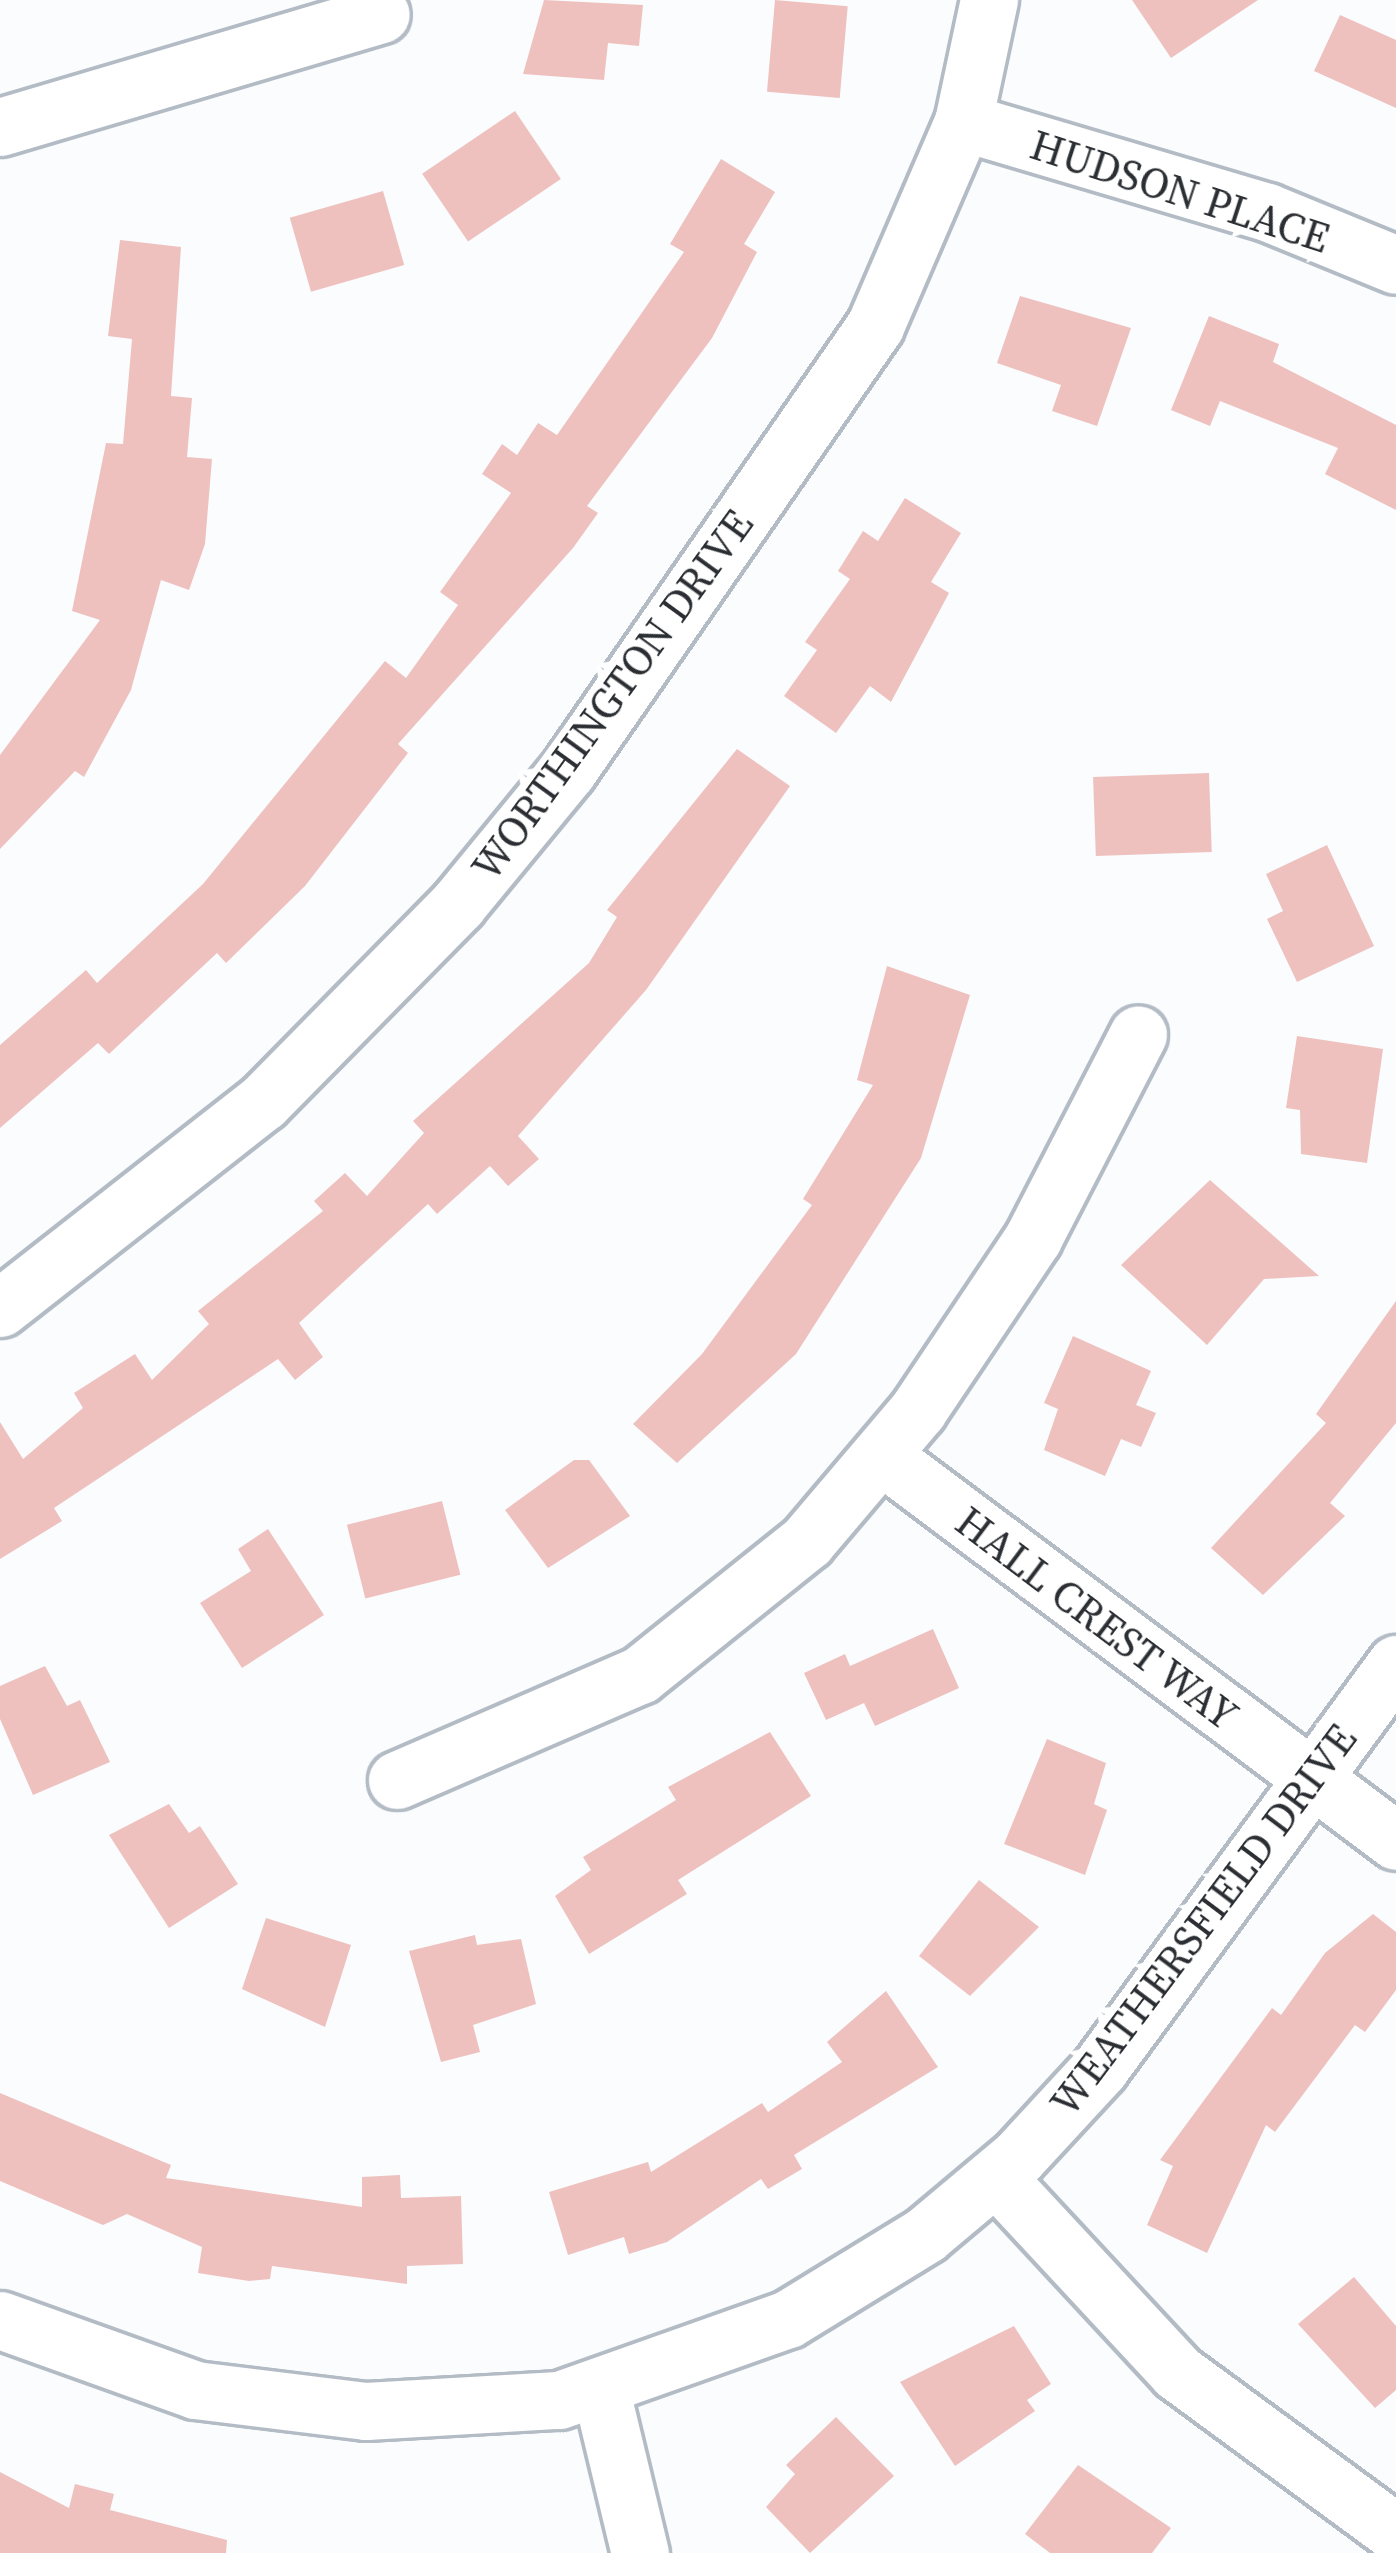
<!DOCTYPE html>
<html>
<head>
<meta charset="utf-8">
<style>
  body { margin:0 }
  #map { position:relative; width:1396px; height:2553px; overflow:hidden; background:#fafcfe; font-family:"Source Serif 4",serif }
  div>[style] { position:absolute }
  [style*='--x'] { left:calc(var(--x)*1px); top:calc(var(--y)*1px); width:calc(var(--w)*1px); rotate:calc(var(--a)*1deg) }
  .building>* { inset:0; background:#eec1bf; transform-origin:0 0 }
  .roads { filter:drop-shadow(3px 0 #b3bbc5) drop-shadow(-3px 0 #b3bbc5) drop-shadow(0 3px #b3bbc5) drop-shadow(0 -3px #b3bbc5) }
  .minor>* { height:57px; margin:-28.5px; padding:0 28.5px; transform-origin:28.5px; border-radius:28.5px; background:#fff }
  span { translate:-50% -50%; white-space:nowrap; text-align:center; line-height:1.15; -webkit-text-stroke:12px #fff; paint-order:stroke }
  .street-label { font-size:42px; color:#2b2e32 }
</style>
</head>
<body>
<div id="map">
  <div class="building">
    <div style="clip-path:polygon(544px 0,643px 5px,639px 46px,608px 43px,604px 80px,523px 74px)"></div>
    <div style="left:775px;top:0;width:73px;height:92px;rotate:5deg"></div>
    <div style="clip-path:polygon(1132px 0,1258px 0,1171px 58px)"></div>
    <div style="clip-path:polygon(1340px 15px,1396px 40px,1396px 108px,1314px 71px)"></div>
    <div style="left:515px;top:111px;width:82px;height:112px;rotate:56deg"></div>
    <div style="clip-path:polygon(721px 159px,775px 192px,744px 244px,757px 252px,712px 338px,587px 506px,598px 513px,573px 548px,398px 744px,408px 753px,305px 886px,226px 963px,217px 953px,109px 1054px,98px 1043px,0 1128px,0 1045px,86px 970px,97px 983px,203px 884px,385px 661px,406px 678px,458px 605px,440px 592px,511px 493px,482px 474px,502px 444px,517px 455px,538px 423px,557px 435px,684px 252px,670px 244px)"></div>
    <div style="left:383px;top:191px;width:77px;height:97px;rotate:74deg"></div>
    <div style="clip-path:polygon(120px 240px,181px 247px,171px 396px,192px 398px,187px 457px,212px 459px,205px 544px,189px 590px,161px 580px,131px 690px,84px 777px,75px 771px,0 849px,0 755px,100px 620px,72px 611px,106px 443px,123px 444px,132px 339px,108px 336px)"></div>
    <div style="clip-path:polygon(1020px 296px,1131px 328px,1097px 426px,1052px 411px,1061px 385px,997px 363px)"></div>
    <div style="clip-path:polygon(1209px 316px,1279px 344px,1273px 362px,1396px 425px,1396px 510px,1325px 474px,1338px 448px,1220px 401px,1210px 426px,1171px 410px)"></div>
    <div style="clip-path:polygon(905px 498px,961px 533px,931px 582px,949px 593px,891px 702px,870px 686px,836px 733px,784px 696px,817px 650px,805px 642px,850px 579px,838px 571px,863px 531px,878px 541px)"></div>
    <div style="clip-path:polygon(737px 749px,790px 786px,646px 990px,518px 1136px,539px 1159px,508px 1186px,490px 1166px,437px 1214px,428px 1204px,299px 1323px,323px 1357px,295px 1380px,278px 1359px,54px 1508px,62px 1521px,0 1559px,0 1422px,23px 1459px,83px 1408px,74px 1393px,135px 1354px,152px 1380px,209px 1324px,198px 1311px,323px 1211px,314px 1201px,345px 1173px,367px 1196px,424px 1133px,413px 1121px,589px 963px,617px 917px,607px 910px)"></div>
    <div style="left:1209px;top:773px;width:79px;height:116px;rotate:88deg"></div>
    <div style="clip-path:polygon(1327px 845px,1374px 946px,1297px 982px,1267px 919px,1283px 911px,1266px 874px)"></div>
    <div style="clip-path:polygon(887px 966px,970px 995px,921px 1158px,796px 1354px,677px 1463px,633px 1424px,702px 1354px,812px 1205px,803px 1199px,873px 1085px,857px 1080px)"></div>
    <div style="clip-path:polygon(1297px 1036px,1383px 1049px,1367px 1163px,1301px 1154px,1300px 1110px,1286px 1108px)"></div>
    <div style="clip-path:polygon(1210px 1180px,1319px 1276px,1264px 1279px,1207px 1345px,1121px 1265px)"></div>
    <div style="clip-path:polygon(1396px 1301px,1396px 1423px,1330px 1503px,1345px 1516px,1263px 1595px,1211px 1548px,1326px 1423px,1316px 1414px)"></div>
    <div style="clip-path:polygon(1073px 1336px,1151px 1371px,1136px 1405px,1156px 1413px,1141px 1447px,1121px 1439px,1105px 1476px,1044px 1450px,1058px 1409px,1044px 1403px)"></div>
    <div style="clip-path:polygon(574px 1460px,589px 1460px,630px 1516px,548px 1568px,505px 1510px)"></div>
    <div style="left:442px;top:1501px;width:76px;height:98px;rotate:76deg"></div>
    <div style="clip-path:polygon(268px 1529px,324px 1615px,242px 1668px,200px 1603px,251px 1571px,238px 1549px)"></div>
    <div style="clip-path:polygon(933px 1629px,959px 1688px,875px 1726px,864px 1703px,826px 1720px,804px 1673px,845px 1654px,850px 1666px)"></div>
    <div style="clip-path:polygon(45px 1666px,67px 1706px,80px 1700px,110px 1762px,33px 1795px,0 1719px,0 1686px)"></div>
    <div style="clip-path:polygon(770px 1732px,811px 1796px,678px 1880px,687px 1894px,589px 1954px,555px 1896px,591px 1870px,583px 1857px,676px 1800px,668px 1787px)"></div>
    <div style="clip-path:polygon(1047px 1739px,1106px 1763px,1094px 1804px,1107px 1810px,1085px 1875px,1004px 1844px)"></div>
    <div style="clip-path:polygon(169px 1804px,189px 1833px,200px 1826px,238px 1884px,169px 1928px,109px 1835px)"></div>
    <div style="clip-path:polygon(979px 1880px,1039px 1927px,970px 1996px,919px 1956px)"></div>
    <div style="clip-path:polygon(1373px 1914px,1396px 1932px,1396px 1990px,1365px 2032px,1355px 2025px,1275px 2132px,1266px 2125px,1207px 2253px,1147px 2225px,1173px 2166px,1160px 2160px,1272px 2008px,1281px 2015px,1325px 1953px)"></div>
    <div style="clip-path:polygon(266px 1918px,351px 1945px,325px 2027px,242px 1989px)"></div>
    <div style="clip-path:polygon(475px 1935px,477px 1945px,521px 1939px,536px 2004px,473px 2025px,480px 2052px,441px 2062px,409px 1951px)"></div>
    <div style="clip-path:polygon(886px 1991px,938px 2067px,794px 2155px,802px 2169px,768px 2189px,761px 2179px,667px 2242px,629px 2254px,624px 2237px,568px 2255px,549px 2192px,648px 2162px,651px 2172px,762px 2103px,768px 2112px,842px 2062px,827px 2042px)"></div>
    <div style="clip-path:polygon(0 2093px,171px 2165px,166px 2178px,362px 2207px,362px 2177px,400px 2175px,401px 2198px,461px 2196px,463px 2264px,407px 2266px,407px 2284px,272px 2266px,270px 2279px,249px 2281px,198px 2273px,202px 2247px,127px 2214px,103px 2225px,0 2181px)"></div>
    <div style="clip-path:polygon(1354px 2277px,1396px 2326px,1396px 2390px,1375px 2408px,1298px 2324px)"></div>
    <div style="clip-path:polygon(1014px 2326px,1051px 2384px,1027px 2400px,1035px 2411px,955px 2466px,900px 2382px)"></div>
    <div style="clip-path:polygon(836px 2417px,894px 2476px,810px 2553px,766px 2507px,795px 2474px,786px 2465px)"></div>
    <div style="clip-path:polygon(1078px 2465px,1171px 2528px,1152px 2553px,1050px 2553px,1025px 2534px)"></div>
    <div style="clip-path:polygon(0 2472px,69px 2508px,75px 2484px,114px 2494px,110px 2510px,227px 2540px,226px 2553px,0 2553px)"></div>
  </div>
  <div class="roads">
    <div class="minor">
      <div style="--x:963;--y:122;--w:317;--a:16.5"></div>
      <div style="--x:1267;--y:212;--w:139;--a:22.3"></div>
      <div style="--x:0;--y:127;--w:397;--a:-16.5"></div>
      <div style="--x:0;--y:1308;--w:334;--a:-38.1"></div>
      <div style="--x:263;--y:1102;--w:278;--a:-45.4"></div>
      <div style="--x:458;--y:904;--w:173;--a:-50.6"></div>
      <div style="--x:568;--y:770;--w:540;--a:-55.34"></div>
      <div style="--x:875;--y:326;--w:222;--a:-66.7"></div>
      <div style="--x:963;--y:122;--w:125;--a:-78"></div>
      <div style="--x:882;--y:1456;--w:642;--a:36.83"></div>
      <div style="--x:397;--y:1780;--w:265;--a:-23.4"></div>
      <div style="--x:640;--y:1675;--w:214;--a:-38.7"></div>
      <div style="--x:807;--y:1541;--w:172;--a:-49.7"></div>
      <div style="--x:918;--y:1410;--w:207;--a:-56.2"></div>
      <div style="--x:1033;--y:1238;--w:229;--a:-62.7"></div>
      <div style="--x:996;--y:2177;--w:266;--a:47.1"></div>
      <div style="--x:1177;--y:2372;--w:272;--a:36.3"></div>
      <div style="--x:0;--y:2320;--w:207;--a:19.7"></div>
      <div style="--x:195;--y:2390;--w:172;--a:7"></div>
      <div style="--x:366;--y:2411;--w:193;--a:-3.3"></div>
      <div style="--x:559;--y:2400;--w:243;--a:-19.5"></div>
      <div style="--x:788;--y:2319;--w:161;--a:-31.5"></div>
      <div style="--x:925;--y:2235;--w:121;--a:-40"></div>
      <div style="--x:1018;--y:2157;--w:121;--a:-47.3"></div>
      <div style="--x:1100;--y:2068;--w:501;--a:-53.77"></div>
      <div style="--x:601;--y:2391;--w:167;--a:76.5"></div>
    </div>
  </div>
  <div class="street-label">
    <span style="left:1180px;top:191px;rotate:18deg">HUDSON PLACE</span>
    <span style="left:612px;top:695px;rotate:-54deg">WORTHINGTON DRIVE</span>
    <span style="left:1097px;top:1618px;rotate:37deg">HALL CREST WAY</span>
    <span style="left:1203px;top:1920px;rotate:-53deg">WEATHERSFIELD DRIVE</span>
  </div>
</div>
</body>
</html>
